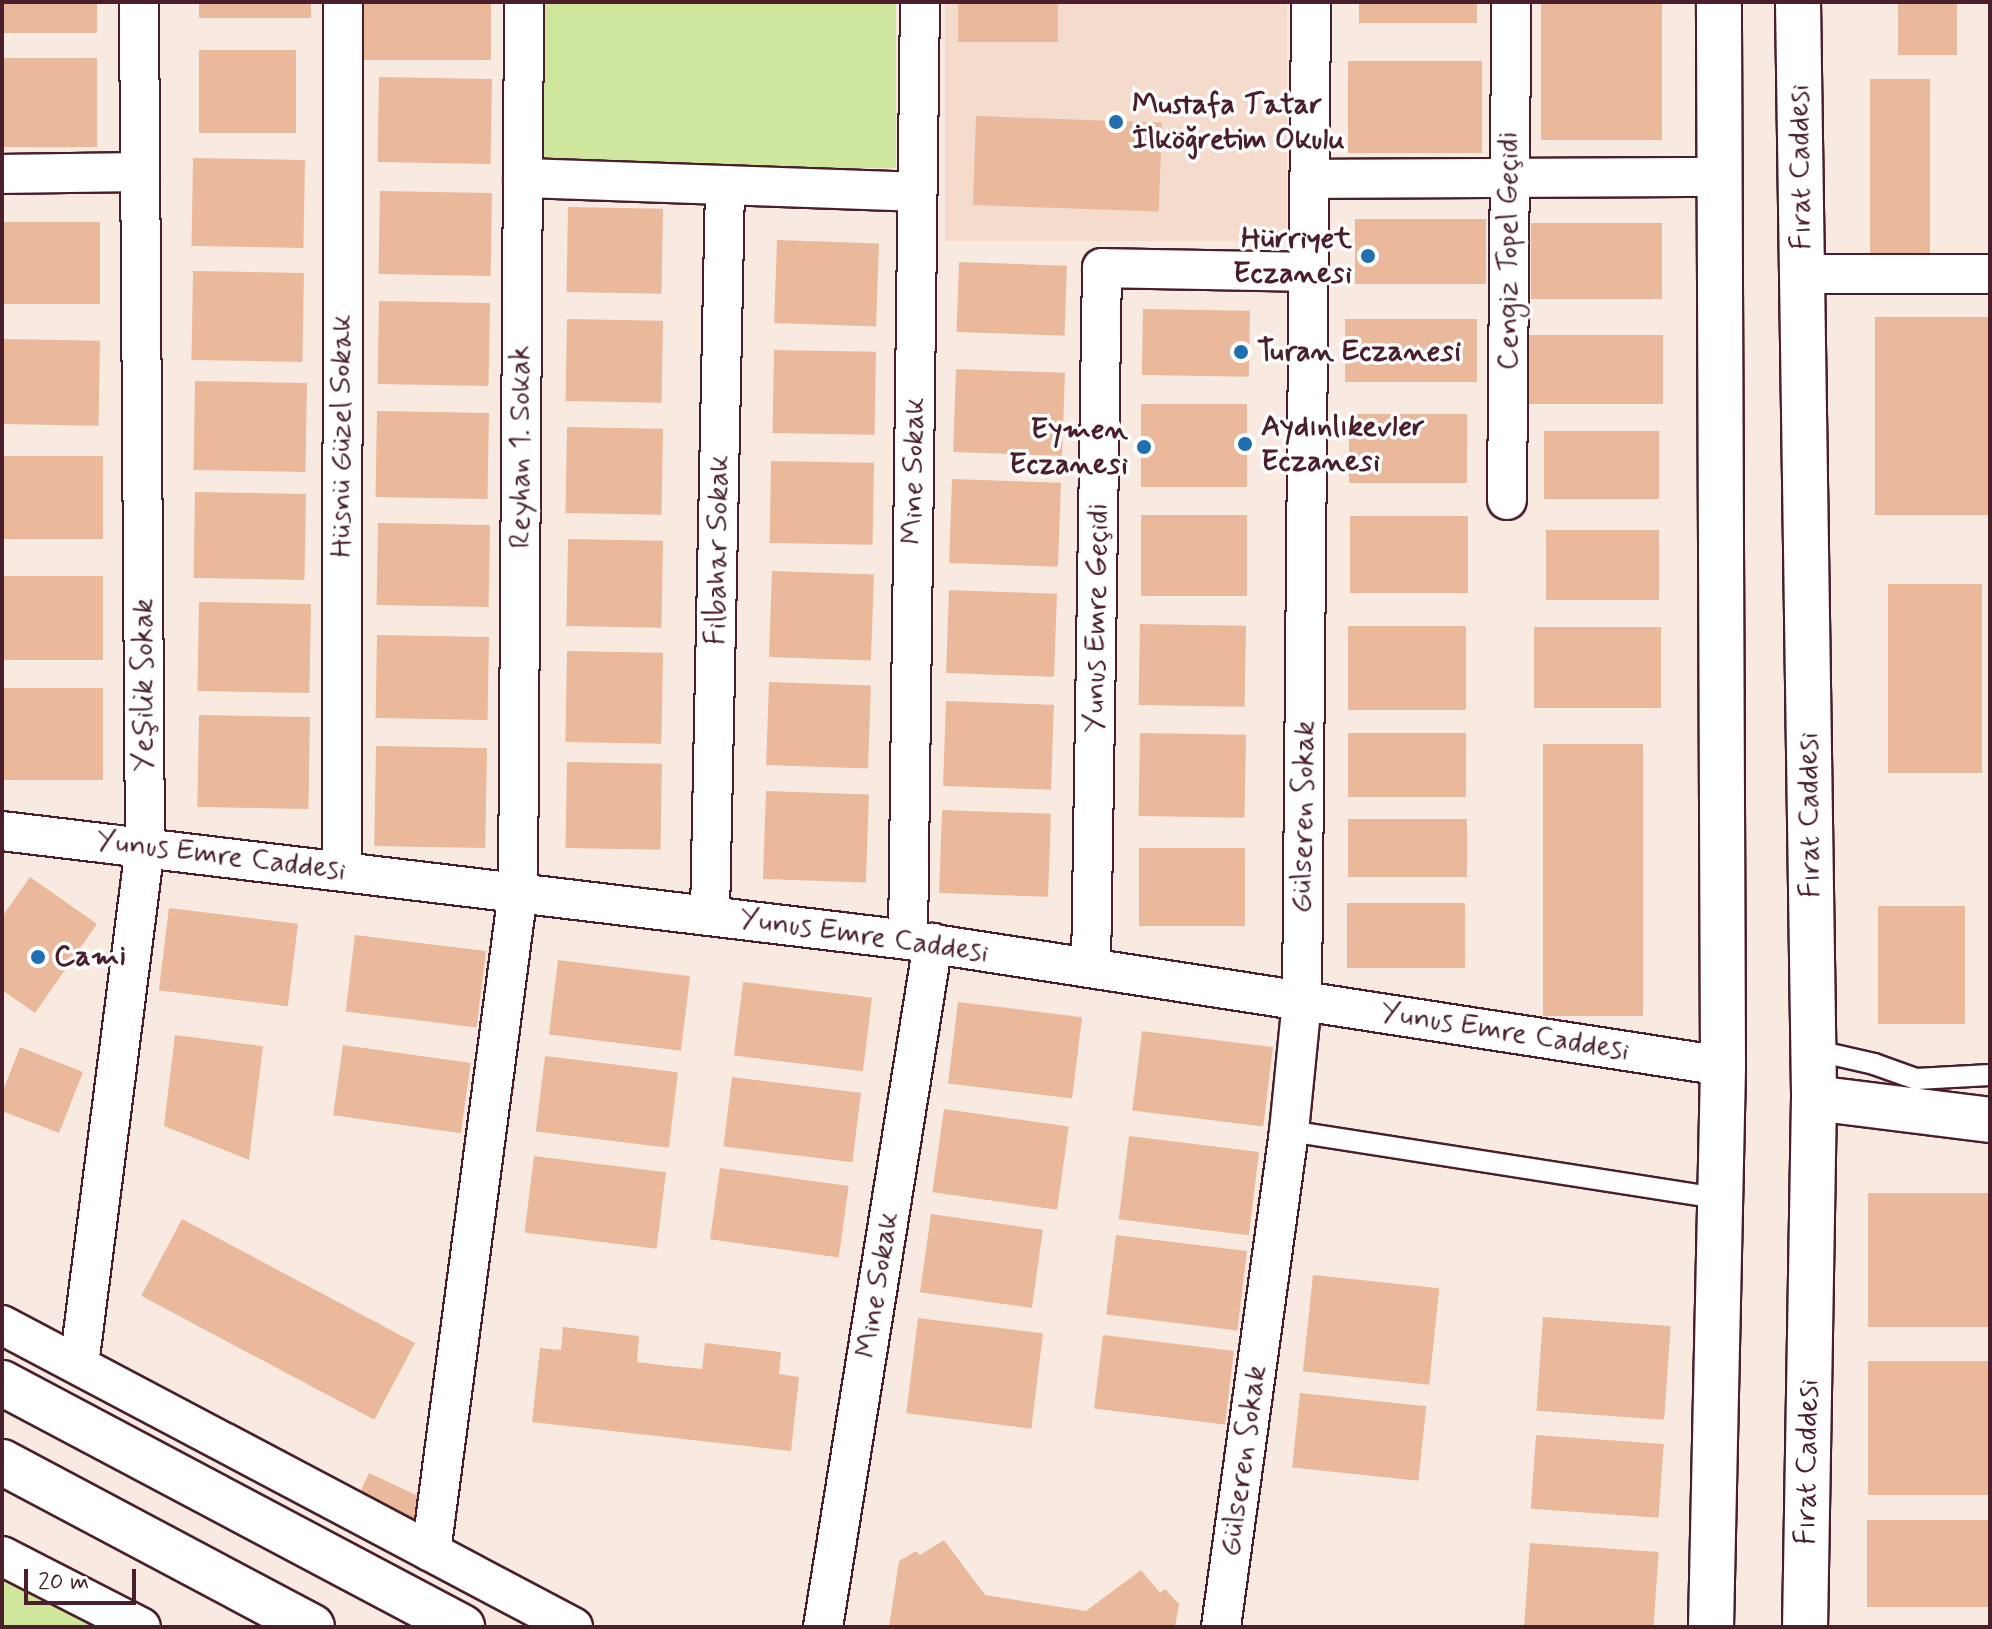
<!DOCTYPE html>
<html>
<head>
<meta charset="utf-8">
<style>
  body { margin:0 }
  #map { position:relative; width:1992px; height:1629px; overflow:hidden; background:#f9eae1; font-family:Mynerve,sans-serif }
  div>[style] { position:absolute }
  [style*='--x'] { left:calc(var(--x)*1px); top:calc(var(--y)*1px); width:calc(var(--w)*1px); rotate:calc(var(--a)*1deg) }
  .built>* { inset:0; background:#f4dbcc; transform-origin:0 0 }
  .green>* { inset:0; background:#cee79d; transform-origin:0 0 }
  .building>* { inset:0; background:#eab99b; transform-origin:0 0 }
  .roads { filter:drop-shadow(2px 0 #4a1f2b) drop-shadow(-2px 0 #4a1f2b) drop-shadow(0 2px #4a1f2b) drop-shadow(0 -2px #4a1f2b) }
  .lane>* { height:20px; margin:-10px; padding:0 10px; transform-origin:10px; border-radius:10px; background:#fff }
  .street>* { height:38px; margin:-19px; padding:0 19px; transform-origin:19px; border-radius:19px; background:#fff }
  .secondary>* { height:44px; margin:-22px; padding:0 22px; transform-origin:22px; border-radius:22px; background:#fff }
  .primary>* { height:44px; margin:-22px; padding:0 22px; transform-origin:22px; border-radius:22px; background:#fff }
  .dots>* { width:22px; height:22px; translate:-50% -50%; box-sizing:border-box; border:4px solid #fff; border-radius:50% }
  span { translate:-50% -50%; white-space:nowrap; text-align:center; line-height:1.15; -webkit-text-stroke:7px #fff; paint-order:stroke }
  .poi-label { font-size:30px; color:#4a1f2b; font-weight:700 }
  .left { translate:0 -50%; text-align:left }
  .right { translate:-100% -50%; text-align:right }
  .street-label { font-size:30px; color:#4a1f2b }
  .frame { position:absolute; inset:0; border:4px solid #4a1f2b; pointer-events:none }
  .scale { position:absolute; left:24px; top:1569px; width:112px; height:36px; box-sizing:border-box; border:4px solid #4a1f2b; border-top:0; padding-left:10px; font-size:24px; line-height:28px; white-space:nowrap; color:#4a1f2b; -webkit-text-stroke:6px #fff; paint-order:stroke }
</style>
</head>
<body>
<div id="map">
  <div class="built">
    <div style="left:945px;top:2px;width:342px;height:239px"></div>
  </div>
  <div class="green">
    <div style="left:539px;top:2px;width:357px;height:166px"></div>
    <div style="clip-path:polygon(2px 1559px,132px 1627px,2px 1627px)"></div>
  </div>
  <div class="building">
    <div style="left:2px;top:2px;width:95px;height:31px"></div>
    <div style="left:199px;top:2px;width:112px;height:16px"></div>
    <div style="left:360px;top:2px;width:131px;height:58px"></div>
    <div style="left:958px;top:2px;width:100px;height:40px"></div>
    <div style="left:1359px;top:2px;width:118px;height:21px"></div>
    <div style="left:1541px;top:2px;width:121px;height:138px"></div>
    <div style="left:1898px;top:2px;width:59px;height:53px"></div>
    <div style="left:199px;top:50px;width:97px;height:83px"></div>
    <div style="left:2px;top:58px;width:95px;height:89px"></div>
    <div style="left:1348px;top:61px;width:134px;height:92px"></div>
    <div style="left:379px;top:77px;width:113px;height:85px;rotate:1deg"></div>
    <div style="left:1930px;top:79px;width:212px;height:60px;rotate:90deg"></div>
    <div style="left:976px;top:116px;width:186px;height:89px;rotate:2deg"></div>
    <div style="left:193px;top:158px;width:112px;height:88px;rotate:1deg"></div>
    <div style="left:380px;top:191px;width:112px;height:83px;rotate:1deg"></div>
    <div style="left:568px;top:207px;width:95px;height:85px;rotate:1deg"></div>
    <div style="left:1355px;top:219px;width:131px;height:65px"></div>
    <div style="left:2px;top:222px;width:98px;height:82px"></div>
    <div style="left:1531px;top:223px;width:131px;height:76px"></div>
    <div style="left:777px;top:240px;width:102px;height:83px;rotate:2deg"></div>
    <div style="left:959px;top:262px;width:108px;height:70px;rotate:2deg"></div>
    <div style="left:193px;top:271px;width:111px;height:89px;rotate:1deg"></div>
    <div style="left:379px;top:301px;width:111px;height:83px;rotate:1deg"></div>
    <div style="left:1143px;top:309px;width:107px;height:66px;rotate:1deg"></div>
    <div style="left:1875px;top:317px;width:115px;height:198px"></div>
    <div style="left:567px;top:319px;width:96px;height:82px;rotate:1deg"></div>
    <div style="left:1345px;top:319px;width:132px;height:63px"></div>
    <div style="left:1523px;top:335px;width:140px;height:69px"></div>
    <div style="left:2px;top:339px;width:98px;height:85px;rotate:1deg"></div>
    <div style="left:774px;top:350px;width:102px;height:83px;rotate:1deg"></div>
    <div style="left:956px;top:369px;width:109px;height:83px;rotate:2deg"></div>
    <div style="left:195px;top:381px;width:112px;height:89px;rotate:1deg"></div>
    <div style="left:1141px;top:404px;width:106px;height:83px"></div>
    <div style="left:377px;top:411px;width:112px;height:86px;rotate:1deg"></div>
    <div style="left:1349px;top:414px;width:118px;height:69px"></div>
    <div style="left:567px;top:427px;width:96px;height:86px;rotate:1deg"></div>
    <div style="left:1544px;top:431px;width:115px;height:68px"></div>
    <div style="left:2px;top:456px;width:101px;height:83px"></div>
    <div style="left:771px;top:461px;width:103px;height:82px;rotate:1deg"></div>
    <div style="left:952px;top:479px;width:109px;height:84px;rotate:2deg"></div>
    <div style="left:195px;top:492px;width:111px;height:86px;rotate:1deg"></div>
    <div style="left:1141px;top:515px;width:106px;height:81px"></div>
    <div style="left:1350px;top:516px;width:118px;height:77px"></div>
    <div style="left:378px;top:523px;width:112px;height:82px;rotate:1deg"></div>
    <div style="left:1546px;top:530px;width:113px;height:70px"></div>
    <div style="left:568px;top:539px;width:95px;height:87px;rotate:1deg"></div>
    <div style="left:772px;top:571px;width:102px;height:86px;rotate:2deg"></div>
    <div style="left:2px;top:576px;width:101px;height:84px"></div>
    <div style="left:1888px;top:584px;width:94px;height:189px"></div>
    <div style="left:949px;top:590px;width:108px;height:83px;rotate:2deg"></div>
    <div style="left:199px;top:602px;width:112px;height:89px;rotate:1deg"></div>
    <div style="left:1140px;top:624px;width:106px;height:81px;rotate:1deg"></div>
    <div style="left:1348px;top:626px;width:118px;height:84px"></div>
    <div style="left:1534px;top:627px;width:127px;height:81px"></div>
    <div style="left:377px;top:635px;width:112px;height:83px;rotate:1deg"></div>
    <div style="left:567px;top:651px;width:96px;height:91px;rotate:1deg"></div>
    <div style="left:769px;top:682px;width:102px;height:83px;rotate:2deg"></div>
    <div style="left:2px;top:688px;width:101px;height:92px"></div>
    <div style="left:946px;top:701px;width:108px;height:85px;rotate:2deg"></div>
    <div style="left:199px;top:715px;width:111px;height:92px;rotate:1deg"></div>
    <div style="left:1140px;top:733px;width:106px;height:83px;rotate:1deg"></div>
    <div style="left:1348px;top:733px;width:118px;height:64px"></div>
    <div style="left:1543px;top:744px;width:100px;height:272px"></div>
    <div style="left:376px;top:746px;width:111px;height:100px;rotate:1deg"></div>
    <div style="left:567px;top:762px;width:95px;height:86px;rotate:1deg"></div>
    <div style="left:766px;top:791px;width:103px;height:88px;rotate:2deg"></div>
    <div style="left:942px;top:810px;width:109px;height:83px;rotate:2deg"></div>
    <div style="left:1348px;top:819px;width:119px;height:58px"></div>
    <div style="left:1139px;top:848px;width:106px;height:78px"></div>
    <div style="clip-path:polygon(30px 877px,97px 924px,35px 1013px,2px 990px,2px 917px)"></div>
    <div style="left:1347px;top:903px;width:118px;height:65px"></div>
    <div style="left:1878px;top:906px;width:87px;height:118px"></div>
    <div style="left:169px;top:908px;width:130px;height:83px;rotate:7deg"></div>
    <div style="left:355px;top:935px;width:132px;height:77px;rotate:7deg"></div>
    <div style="left:558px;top:960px;width:133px;height:75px;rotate:7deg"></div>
    <div style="left:743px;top:982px;width:130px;height:74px;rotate:7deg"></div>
    <div style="left:958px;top:1002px;width:125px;height:82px;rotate:7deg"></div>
    <div style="left:1142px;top:1031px;width:132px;height:80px;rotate:7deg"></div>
    <div style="clip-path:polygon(175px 1035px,263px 1046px,249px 1160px,164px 1126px)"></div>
    <div style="left:343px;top:1045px;width:129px;height:71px;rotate:8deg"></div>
    <div style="clip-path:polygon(20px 1047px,83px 1072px,59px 1133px,2px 1111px,2px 1093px)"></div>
    <div style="left:545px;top:1056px;width:134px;height:76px;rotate:7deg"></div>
    <div style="left:732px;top:1077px;width:130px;height:70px;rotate:7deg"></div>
    <div style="left:944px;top:1109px;width:126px;height:84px;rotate:8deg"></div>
    <div style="left:1129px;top:1136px;width:131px;height:84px;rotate:7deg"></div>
    <div style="left:534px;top:1156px;width:133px;height:77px;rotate:7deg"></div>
    <div style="left:720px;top:1168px;width:130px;height:72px;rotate:8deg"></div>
    <div style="left:1868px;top:1193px;width:122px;height:134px"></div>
    <div style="left:931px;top:1214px;width:113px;height:79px;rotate:8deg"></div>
    <div style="left:182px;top:1219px;width:264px;height:87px;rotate:28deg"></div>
    <div style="left:1116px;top:1235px;width:132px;height:80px;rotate:7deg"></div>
    <div style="left:1313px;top:1275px;width:127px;height:97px;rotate:6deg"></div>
    <div style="left:1543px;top:1317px;width:128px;height:94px;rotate:4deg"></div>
    <div style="left:918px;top:1318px;width:126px;height:96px;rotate:7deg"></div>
    <div style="clip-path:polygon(563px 1327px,639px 1336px,637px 1362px,669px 1366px,702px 1369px,705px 1343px,781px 1352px,779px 1374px,799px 1377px,791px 1451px,532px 1422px,540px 1348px,561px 1350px)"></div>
    <div style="left:1103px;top:1335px;width:132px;height:74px;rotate:7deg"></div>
    <div style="left:1868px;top:1361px;width:122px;height:134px"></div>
    <div style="left:1300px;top:1393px;width:127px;height:75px;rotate:6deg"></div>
    <div style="left:1536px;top:1435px;width:128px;height:74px;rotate:4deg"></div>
    <div style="left:369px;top:1473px;width:68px;height:28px;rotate:25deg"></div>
    <div style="left:1867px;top:1520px;width:123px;height:87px"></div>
    <div style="clip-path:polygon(944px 1540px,985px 1595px,1035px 1603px,1086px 1611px,1141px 1570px,1160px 1593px,1165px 1589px,1179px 1604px,1175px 1627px,889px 1627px,899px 1561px,916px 1551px,920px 1555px)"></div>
    <div style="left:1530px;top:1543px;width:129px;height:84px;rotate:4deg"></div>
  </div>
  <div class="roads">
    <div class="lane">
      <div style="--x:1813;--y:1050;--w:63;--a:12.9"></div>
      <div style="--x:1874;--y:1064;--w:45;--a:19.7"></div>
      <div style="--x:1916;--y:1079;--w:74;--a:-3.1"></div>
      <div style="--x:1289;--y:1131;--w:437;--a:8.9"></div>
    </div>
    <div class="street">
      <div style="--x:2;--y:174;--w:138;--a:-0.8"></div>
      <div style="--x:523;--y:178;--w:394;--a:2"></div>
      <div style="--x:1310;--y:179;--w:410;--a:-0.3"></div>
      <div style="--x:1802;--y:274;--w:188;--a:0"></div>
      <div style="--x:1507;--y:500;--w:498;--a:-89.5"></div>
      <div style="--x:2;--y:831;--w:913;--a:6.86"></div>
      <div style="--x:908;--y:940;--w:825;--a:8.79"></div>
      <div style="--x:342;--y:871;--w:869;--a:-89.93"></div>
      <div style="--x:710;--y:915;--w:730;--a:-88.82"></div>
      <div style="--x:908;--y:940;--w:938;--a:-89.27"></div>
      <div style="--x:1091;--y:968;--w:700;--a:-89.1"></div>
      <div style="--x:1102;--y:268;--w:207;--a:1.1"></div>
      <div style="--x:2;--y:1325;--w:646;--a:27.87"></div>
      <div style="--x:79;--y:1365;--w:522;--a:-82.74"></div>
      <div style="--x:145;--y:847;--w:845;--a:-90.41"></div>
      <div style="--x:431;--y:1552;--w:666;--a:-82.49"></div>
      <div style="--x:518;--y:892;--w:890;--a:-89.61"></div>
      <div style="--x:2;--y:1556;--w:156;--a:27.1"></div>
      <div style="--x:823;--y:1627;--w:693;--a:-80.86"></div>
      <div style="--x:1221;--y:1627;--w:501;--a:-82.19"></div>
      <div style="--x:1289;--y:1131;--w:132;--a:-84.3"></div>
      <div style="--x:1302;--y:1000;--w:998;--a:-89.48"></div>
    </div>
    <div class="secondary">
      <div style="--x:1814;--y:1098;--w:177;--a:7.1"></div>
    </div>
    <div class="primary">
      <div style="--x:1798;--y:2;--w:1096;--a:89.16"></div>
      <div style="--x:1814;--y:1098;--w:529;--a:90.97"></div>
      <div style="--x:2;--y:1383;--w:521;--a:27.94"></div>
      <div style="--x:2;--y:1462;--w:351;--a:28"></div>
      <div style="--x:1711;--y:1627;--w:561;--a:-88.77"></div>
      <div style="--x:1723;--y:1066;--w:1064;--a:-90.22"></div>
    </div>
  </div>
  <div class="dots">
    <div style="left:1116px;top:122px;background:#1f6fb2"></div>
    <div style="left:1368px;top:256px;background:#1f6fb2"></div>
    <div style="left:1241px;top:352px;background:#1f6fb2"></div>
    <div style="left:1245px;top:444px;background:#1f6fb2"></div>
    <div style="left:1144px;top:447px;background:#1f6fb2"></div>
    <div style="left:38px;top:957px;background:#1f6fb2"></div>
  </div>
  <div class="poi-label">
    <span class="left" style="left:1132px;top:122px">Mustafa Tatar<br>İlköğretim Okulu</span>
    <span class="right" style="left:1352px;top:256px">Hürriyet<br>Eczanesi</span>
    <span class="left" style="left:1257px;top:352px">Turan Eczanesi</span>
    <span class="left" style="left:1261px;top:444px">Aydınlıkevler<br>Eczanesi</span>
    <span class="right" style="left:1128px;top:447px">Eymen<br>Eczanesi</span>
    <span class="left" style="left:54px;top:957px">Cami</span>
  </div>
  <div class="street-label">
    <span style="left:1801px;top:167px;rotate:-91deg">Fırat Caddesi</span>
    <span style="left:1509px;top:251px;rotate:-90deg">Cengiz Topel Geçidi</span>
    <span style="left:342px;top:436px;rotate:-90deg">Hüsnü Güzel Sokak</span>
    <span style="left:521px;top:447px;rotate:-90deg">Reyhan 1. Sokak</span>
    <span style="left:914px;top:471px;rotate:-89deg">Mine Sokak</span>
    <span style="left:718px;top:550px;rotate:-89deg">Filbahar Sokak</span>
    <span style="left:1097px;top:618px;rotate:-89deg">Yunus Emre Geçidi</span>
    <span style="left:144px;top:685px;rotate:-90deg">Yeşilik Sokak</span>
    <span style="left:1810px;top:815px;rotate:-91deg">Fırat Caddesi</span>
    <span style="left:1304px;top:817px;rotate:-89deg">Gülseren Sokak</span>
    <span style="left:221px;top:856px;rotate:7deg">Yunus Emre Caddesi</span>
    <span style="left:864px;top:936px;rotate:8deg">Yunus Emre Caddesi</span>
    <span style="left:1505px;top:1032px;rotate:9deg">Yunus Emre Caddesi</span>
    <span style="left:878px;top:1285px;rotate:-81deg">Mine Sokak</span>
    <span style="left:1244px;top:1461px;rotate:-82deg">Gülseren Sokak</span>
    <span style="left:1808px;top:1462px;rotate:-89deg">Fırat Caddesi</span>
  </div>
  <div class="frame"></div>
  <div class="scale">20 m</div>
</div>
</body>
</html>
